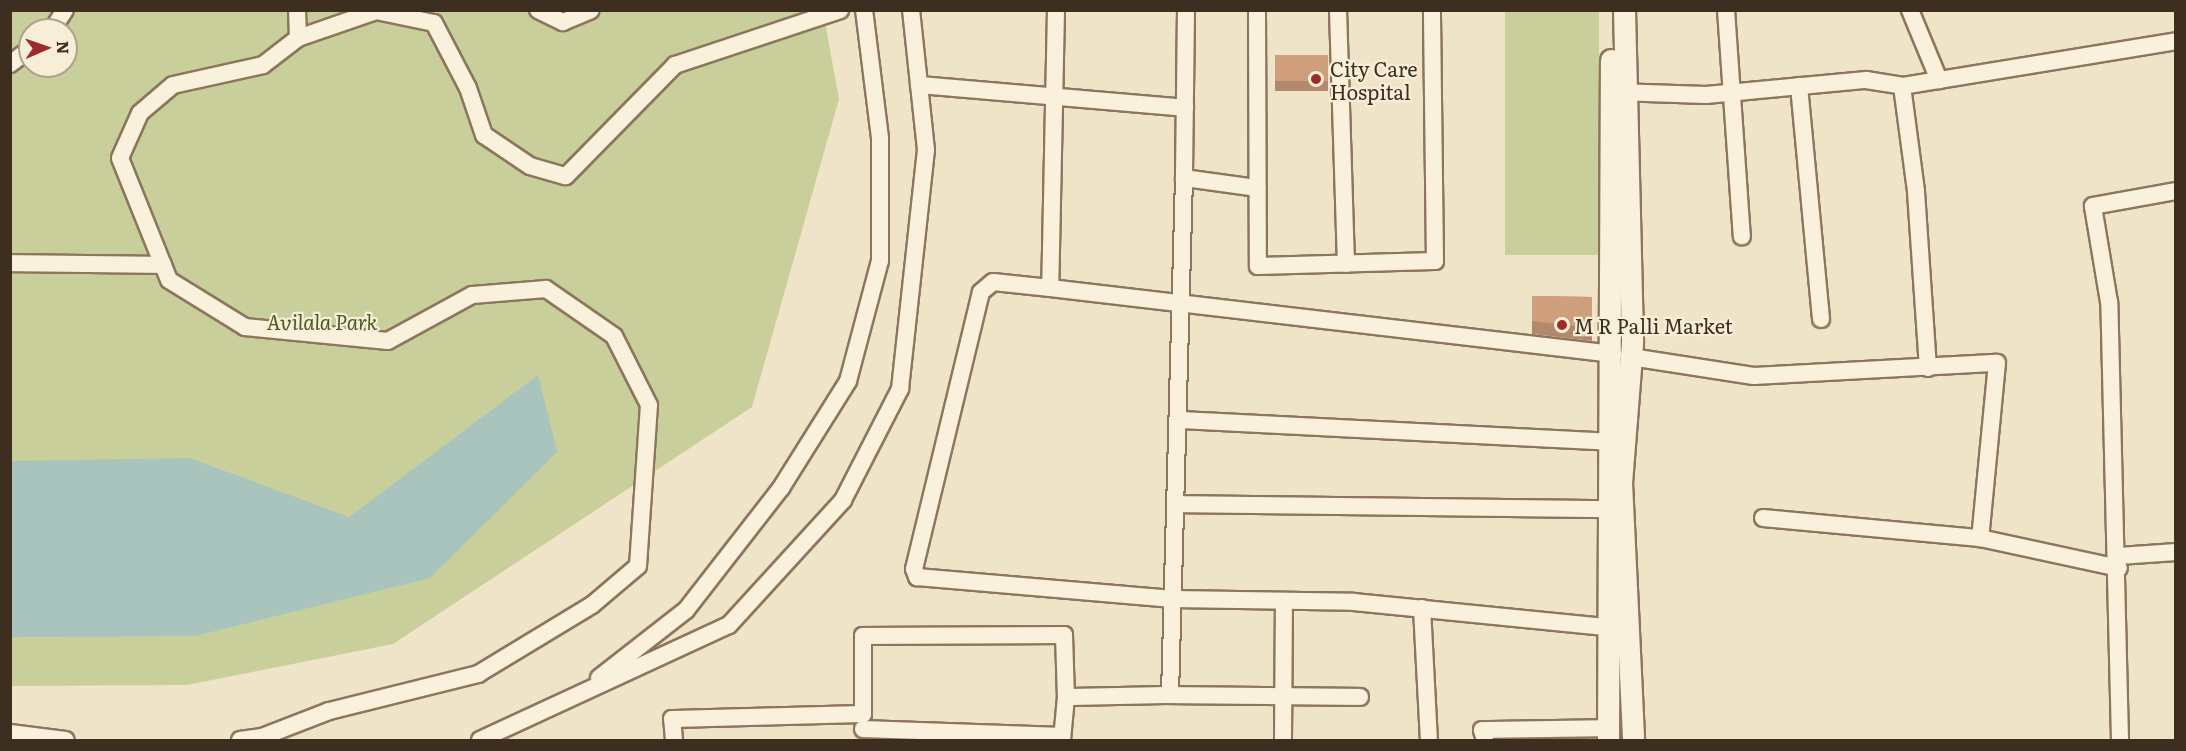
<!DOCTYPE html>
<html>
<head>
<meta charset="utf-8">
<style>
  body { margin:0 }
  #map { position:relative; width:2186px; height:751px; overflow:hidden; background:#f0e4c8; font-family:Literata,serif }
  div>[style] { position:absolute }
  [style*='--x'] { left:calc(var(--x)*1px); top:calc(var(--y)*1px); width:calc(var(--w)*1px); rotate:calc(var(--a)*1deg) }
  .green>* { inset:0; background:#c9cf9b; transform-origin:0 0 }
  .water>* { inset:0; background:#a9c4bc }
  .roads { filter:drop-shadow(2px 0 #8d765c) drop-shadow(-2px 0 #8d765c) drop-shadow(0 2px #8d765c) drop-shadow(0 -2px #8d765c) }
  .minor>* { height:16px; margin:-8px; padding:0 8px; transform-origin:8px; border-radius:8px; background:#faf1dc }
  .tertiary>* { height:21px; margin:-10.5px; padding:0 10.5px; transform-origin:10.5px; border-radius:10.5px; background:#faf1dc }
  .wall>* { inset:0; background:#b2896c; transform-origin:0 0 }
  .building>* { inset:0; background:#cf9f7d; transform-origin:0 0 }
  .dots>* { width:16px; height:16px; translate:-50% -50%; box-sizing:border-box; border:3px solid #f7eed8; border-radius:50% }
  span { translate:-50% -50%; white-space:nowrap; text-align:center; line-height:1.15; -webkit-text-stroke:4.5px #f7eed8; paint-order:stroke }
  .poi-label { font-size:20px; color:#3d2e20 }
  .left { translate:0 -50%; text-align:left }
  .park-label { font-size:20px; color:#4d5a26; font-style:italic }
  .frame { position:absolute; inset:0; border:12px solid #3d2e20; pointer-events:none }
  .north { position:absolute; left:18px; top:18px; width:60px; height:60px; box-sizing:border-box; background:#f7eed8; border:2px solid #ada18e; border-radius:50%; rotate:88deg; font-size:16px; font-weight:700; line-height:24px; text-align:center; color:#3d2e20 }
  .north::after { content:''; display:block; margin:auto; width:21px; height:27px; background:#9e2a2b; clip-path:polygon(50% 0,100% 100%,50% 72%,0 100%) }
</style>
</head>
<body>
<div id="map">
  <div class="green">
    <div style="clip-path:polygon(evenodd,10px 11px,823px 11px,839px 99px,752px 407px,393px 644px,187px 685px,11px 686px,10px 11px,30px 30px,66px 30px,66px 66px,30px 66px,30px 30px)"></div>
    <div style="left:1505px;top:11px;width:94px;height:244px"></div>
  </div>
  <div class="water">
    <div style="clip-path:polygon(538px 375px,557px 452px,430px 578px,195px 636px,11px 637px,11px 461px,190px 458px,349px 517px)"></div>
  </div>
  <div class="roads">
    <div class="minor">
      <div style="--x:538;--y:10;--w:28;--a:26"></div>
      <div style="--x:563;--y:22;--w:30;--a:-23"></div>
      <div style="--x:1056;--y:10;--w:278;--a:91.2"></div>
      <div style="--x:1050;--y:288;--w:567;--a:6.69"></div>
      <div style="--x:1186;--y:10;--w:168;--a:90.7"></div>
      <div style="--x:1184;--y:178;--w:74;--a:7.8"></div>
      <div style="--x:1257;--y:10;--w:256;--a:89.8"></div>
      <div style="--x:1258;--y:266;--w:177;--a:-1.6"></div>
      <div style="--x:1435;--y:261;--w:251;--a:-90.7"></div>
      <div style="--x:1338;--y:10;--w:254;--a:88.2"></div>
      <div style="--x:1726;--y:10;--w:227;--a:86"></div>
      <div style="--x:1910;--y:10;--w:76;--a:67.5"></div>
      <div style="--x:52;--y:30;--w:24;--a:-57"></div>
      <div style="--x:298;--y:38;--w:83;--a:-19.1"></div>
      <div style="--x:376;--y:11;--w:59;--a:11.7"></div>
      <div style="--x:434;--y:23;--w:73;--a:62.4"></div>
      <div style="--x:468;--y:88;--w:50;--a:71.2"></div>
      <div style="--x:484;--y:135;--w:55;--a:34"></div>
      <div style="--x:530;--y:166;--w:37;--a:16"></div>
      <div style="--x:566;--y:176;--w:156;--a:-45.5"></div>
      <div style="--x:675;--y:65;--w:174;--a:-18.4"></div>
      <div style="--x:10;--y:64;--w:25;--a:-37"></div>
      <div style="--x:919;--y:85;--w:267;--a:4.9"></div>
      <div style="--x:1799;--y:86;--w:234;--a:84.6"></div>
      <div style="--x:1616;--y:92;--w:90;--a:1.9"></div>
      <div style="--x:1706;--y:95;--w:161;--a:-5.4"></div>
      <div style="--x:1866;--y:80;--w:36;--a:9"></div>
      <div style="--x:10;--y:263;--w:153;--a:0.7"></div>
      <div style="--x:1050;--y:288;--w:57;--a:-174"></div>
      <div style="--x:993;--y:282;--w:16;--a:140"></div>
      <div style="--x:981;--y:292;--w:285;--a:103.6"></div>
      <div style="--x:914;--y:569;--w:9;--a:69"></div>
      <div style="--x:917;--y:577;--w:257;--a:4.9"></div>
      <div style="--x:1173;--y:599;--w:181;--a:0.9"></div>
      <div style="--x:1354;--y:602;--w:252;--a:5.7"></div>
      <div style="--x:1631;--y:357;--w:124;--a:8.8"></div>
      <div style="--x:1754;--y:376;--w:243;--a:-3.1"></div>
      <div style="--x:1997;--y:363;--w:176;--a:95.5"></div>
      <div style="--x:1928;--y:368;--w:177;--a:-93.9"></div>
      <div style="--x:1916;--y:191;--w:106;--a:-97.6"></div>
      <div style="--x:1902;--y:86;--w:278;--a:-9.3"></div>
      <div style="--x:1179;--y:420;--w:428;--a:2.9"></div>
      <div style="--x:1176;--y:504;--w:429;--a:0.7"></div>
      <div style="--x:1763;--y:518;--w:218;--a:5.3"></div>
      <div style="--x:1980;--y:538;--w:142;--a:12.2"></div>
      <div style="--x:2119;--y:556;--w:57;--a:-4"></div>
      <div style="--x:1422;--y:608;--w:132;--a:87"></div>
      <div style="--x:599;--y:678;--w:110;--a:-38"></div>
      <div style="--x:686;--y:610;--w:155;--a:-52.1"></div>
      <div style="--x:781;--y:488;--w:126;--a:-57.9"></div>
      <div style="--x:848;--y:381;--w:124;--a:-75.1"></div>
      <div style="--x:880;--y:261;--w:123;--a:-90"></div>
      <div style="--x:880;--y:138;--w:129;--a:-97.1"></div>
      <div style="--x:1170;--y:695;--w:190;--a:0.6"></div>
      <div style="--x:863;--y:729;--w:199;--a:2"></div>
      <div style="--x:10;--y:733;--w:56;--a:7.1"></div>
      <div style="--x:240;--y:740;--w:22;--a:-8"></div>
      <div style="--x:262;--y:737;--w:72;--a:-21.2"></div>
      <div style="--x:329;--y:711;--w:154;--a:-13.9"></div>
      <div style="--x:478;--y:674;--w:133;--a:-31.2"></div>
      <div style="--x:592;--y:605;--w:60;--a:-40.3"></div>
      <div style="--x:638;--y:566;--w:161;--a:-86.1"></div>
      <div style="--x:649;--y:405;--w:77;--a:-116.9"></div>
      <div style="--x:614;--y:336;--w:83;--a:-145.3"></div>
      <div style="--x:546;--y:289;--w:74;--a:175.4"></div>
      <div style="--x:472;--y:295;--w:96;--a:151.3"></div>
      <div style="--x:388;--y:341;--w:144;--a:-174.4"></div>
      <div style="--x:245;--y:327;--w:89;--a:-148.3"></div>
      <div style="--x:169;--y:280;--w:131;--a:-111.9"></div>
      <div style="--x:120;--y:158;--w:49;--a:-66"></div>
      <div style="--x:140;--y:113;--w:43;--a:-40.3"></div>
      <div style="--x:173;--y:85;--w:92;--a:-12.5"></div>
      <div style="--x:263;--y:65;--w:44;--a:-37.6"></div>
      <div style="--x:298;--y:38;--w:28;--a:-92"></div>
      <div style="--x:480;--y:740;--w:274;--a:-24.8"></div>
      <div style="--x:729;--y:625;--w:169;--a:-47.6"></div>
      <div style="--x:843;--y:500;--w:125;--a:-62.8"></div>
      <div style="--x:900;--y:389;--w:240;--a:-83.8"></div>
      <div style="--x:926;--y:150;--w:141;--a:-96.1"></div>
      <div style="--x:674;--y:740;--w:21;--a:-95"></div>
      <div style="--x:672;--y:719;--w:191;--a:-1.5"></div>
      <div style="--x:863;--y:714;--w:78;--a:-90"></div>
      <div style="--x:863;--y:636;--w:201;--a:-0.3"></div>
      <div style="--x:1064;--y:635;--w:62;--a:88.2"></div>
      <div style="--x:1062;--y:740;--w:43;--a:-84.7"></div>
      <div style="--x:1066;--y:697;--w:104;--a:-1.1"></div>
      <div style="--x:1170;--y:695;--w:517;--a:-88.45"></div>
      <div style="--x:1283;--y:740;--w:139;--a:-89.6"></div>
      <div style="--x:1485;--y:740;--w:10;--a:-107"></div>
      <div style="--x:1482;--y:730;--w:126;--a:-0.9"></div>
      <div style="--x:2120;--y:740;--w:438;--a:-91.4"></div>
      <div style="--x:2109;--y:302;--w:97;--a:-99.5"></div>
      <div style="--x:2093;--y:206;--w:84;--a:-10.2"></div>
    </div>
    <div class="tertiary">
      <div style="--x:1624;--y:10;--w:333;--a:88.6"></div>
      <div style="--x:1632;--y:343;--w:139;--a:94.5"></div>
      <div style="--x:1621;--y:482;--w:258;--a:87.3"></div>
      <div style="--x:1608;--y:740;--w:680;--a:-89.75"></div>
    </div>
  </div>
  <div class="wall">
    <div style="left:1328px;top:55px;width:36px;height:53px;rotate:90deg"></div>
    <div style="clip-path:polygon(1532px 296px,1592px 297px,1592px 341px,1532px 334px)"></div>
  </div>
  <div class="building">
    <div style="left:1328px;top:55px;width:26px;height:53px;rotate:90deg"></div>
    <div style="clip-path:polygon(1532px 296px,1592px 297px,1592px 328px,1532px 321px)"></div>
  </div>
  <div class="dots">
    <div style="left:1316px;top:79px;background:#9e2a2b"></div>
    <div style="left:1562px;top:325px;background:#9e2a2b"></div>
  </div>
  <div class="poi-label">
    <span class="left" style="left:1330px;top:80px">City Care<br>Hospital</span>
    <span class="left" style="left:1574px;top:325px">M R Palli Market</span>
  </div>
  <div class="park-label">
    <span style="left:322px;top:321px">Avilala Park</span>
  </div>
  <div class="frame"></div>
  <div class="north">N</div>
</div>
</body>
</html>
